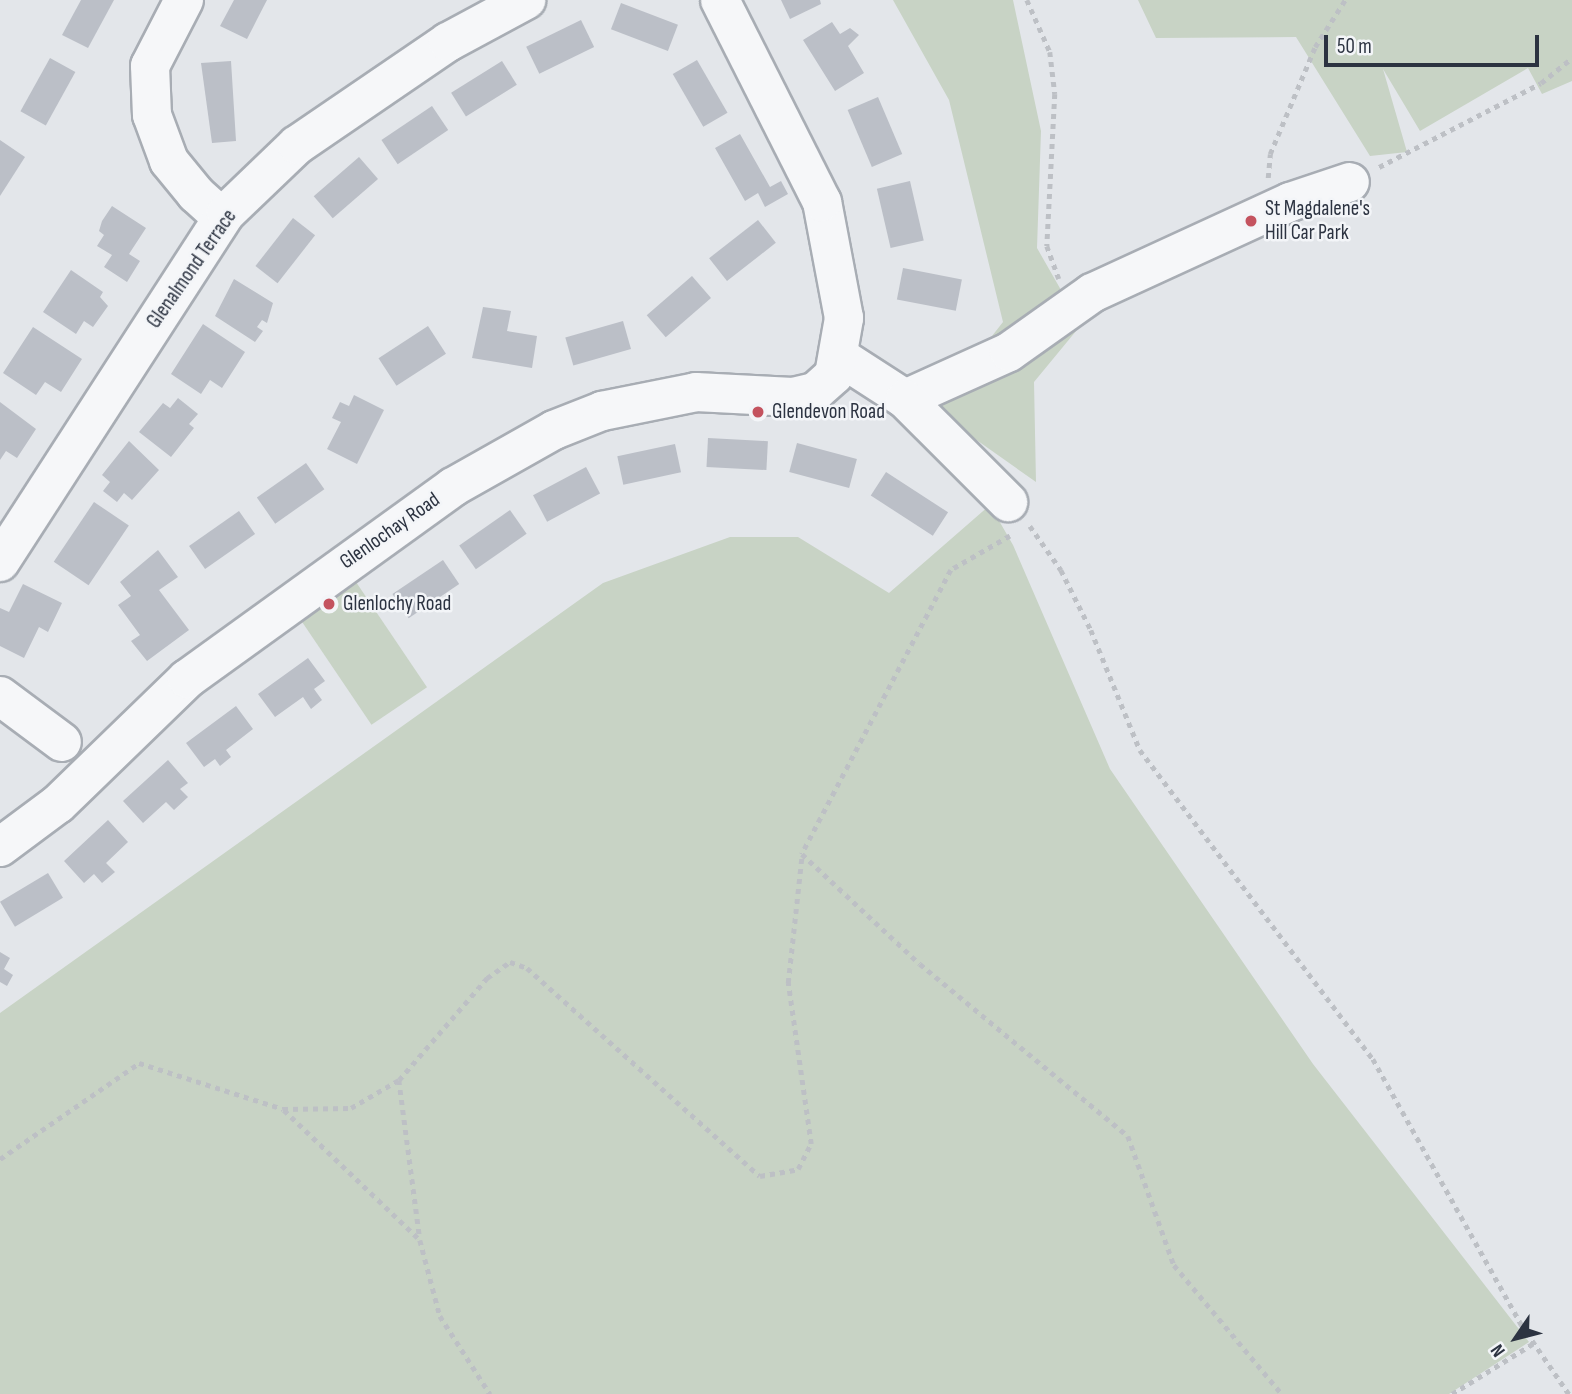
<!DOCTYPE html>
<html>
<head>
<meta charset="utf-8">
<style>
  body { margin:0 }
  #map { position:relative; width:1572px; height:1394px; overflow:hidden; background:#e3e6ea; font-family:"Sofia Sans Condensed",sans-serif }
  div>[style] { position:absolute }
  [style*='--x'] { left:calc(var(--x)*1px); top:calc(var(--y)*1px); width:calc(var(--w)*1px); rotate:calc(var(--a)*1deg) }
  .green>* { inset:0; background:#c8d3c5; transform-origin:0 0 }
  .building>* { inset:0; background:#bbbfc7; transform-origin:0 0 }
  .path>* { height:4.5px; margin-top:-2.25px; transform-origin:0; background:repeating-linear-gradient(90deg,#bdc0c5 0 5px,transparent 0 10px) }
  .roads { filter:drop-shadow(2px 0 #a8adb4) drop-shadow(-2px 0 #a8adb4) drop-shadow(0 2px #a8adb4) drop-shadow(0 -2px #a8adb4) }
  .minor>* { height:38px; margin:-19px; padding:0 19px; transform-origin:19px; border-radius:19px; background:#f6f7f9 }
  .dots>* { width:19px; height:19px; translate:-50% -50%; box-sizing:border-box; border:4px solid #f3f5f8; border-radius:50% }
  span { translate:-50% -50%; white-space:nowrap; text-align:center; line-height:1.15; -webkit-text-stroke:5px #f3f5f8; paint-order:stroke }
  .poi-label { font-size:21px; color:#2c3341 }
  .left { translate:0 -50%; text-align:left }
  .street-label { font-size:21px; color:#2c3341 }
  .north { position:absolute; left:1481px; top:1303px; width:70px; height:70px; -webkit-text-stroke:5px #f3f5f8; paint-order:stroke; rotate:235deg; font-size:19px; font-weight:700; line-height:28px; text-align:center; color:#2c3341 }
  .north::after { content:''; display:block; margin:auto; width:24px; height:32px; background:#2c3341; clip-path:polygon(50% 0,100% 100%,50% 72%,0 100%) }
  .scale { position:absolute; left:1324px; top:35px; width:215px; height:32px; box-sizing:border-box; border:4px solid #2c3341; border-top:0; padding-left:9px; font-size:21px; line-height:24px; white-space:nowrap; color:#2c3341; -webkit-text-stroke:5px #f3f5f8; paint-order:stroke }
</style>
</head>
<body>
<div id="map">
  <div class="green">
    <div style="clip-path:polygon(893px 0,1013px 0,1041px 131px,1037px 248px,1081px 325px,1034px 382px,1036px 482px,934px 410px,1003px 322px,949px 100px)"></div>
    <div style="clip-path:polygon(1138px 0,1572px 0,1572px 81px,1542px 94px,1528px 68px,1420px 131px,1383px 69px,1407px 152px,1370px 156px,1296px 37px,1156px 38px)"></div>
    <div style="clip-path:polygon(990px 505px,1013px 545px,1110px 769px,1313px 1064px,1529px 1342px,1449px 1394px,0 1394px,0 1013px,603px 583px,730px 537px,798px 537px,889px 593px)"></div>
    <div style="left:356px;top:582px;width:127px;height:67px;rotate:56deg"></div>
  </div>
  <div class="building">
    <div style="clip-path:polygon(81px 0,114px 0,88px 48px,62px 35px)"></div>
    <div style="clip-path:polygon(234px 0,267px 0,247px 39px,220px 26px)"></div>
    <div style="clip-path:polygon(781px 0,820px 0,821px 4px,790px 19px)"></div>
    <div style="left:621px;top:3px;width:61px;height:28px;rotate:21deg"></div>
    <div style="left:581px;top:20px;width:30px;height:61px;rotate:64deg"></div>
    <div style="clip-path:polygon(832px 22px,840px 34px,850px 28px,859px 35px,848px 46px,864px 73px,835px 91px,803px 40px)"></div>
    <div style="left:50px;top:58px;width:29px;height:61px;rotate:29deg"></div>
    <div style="left:697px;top:60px;width:61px;height:28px;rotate:60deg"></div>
    <div style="clip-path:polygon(231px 61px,236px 141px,212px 143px,201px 63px)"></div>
    <div style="left:502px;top:61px;width:28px;height:60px;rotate:58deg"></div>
    <div style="left:878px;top:97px;width:62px;height:33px;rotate:67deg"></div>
    <div style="left:432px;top:106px;width:29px;height:61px;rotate:56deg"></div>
    <div style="clip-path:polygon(740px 134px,770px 187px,781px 181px,788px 194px,765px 207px,758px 193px,745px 201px,715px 148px)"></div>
    <div style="clip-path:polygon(0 140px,25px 157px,0 196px)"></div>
    <div style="left:359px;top:157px;width:29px;height:60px;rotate:49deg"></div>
    <div style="left:910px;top:181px;width:61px;height:34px;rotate:77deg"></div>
    <div style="clip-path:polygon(112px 206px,146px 228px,129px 254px,140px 261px,127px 282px,104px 267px,112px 255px,97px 246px,104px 235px,99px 231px,102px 221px)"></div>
    <div style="left:293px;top:218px;width:28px;height:61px;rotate:38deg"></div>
    <div style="left:758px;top:220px;width:29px;height:62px;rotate:52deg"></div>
    <div style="left:903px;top:268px;width:60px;height:32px;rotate:11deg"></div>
    <div style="clip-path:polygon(71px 270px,103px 292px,100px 297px,108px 306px,93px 327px,84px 321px,76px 334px,43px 312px)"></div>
    <div style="left:692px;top:276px;width:29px;height:60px;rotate:49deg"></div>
    <div style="clip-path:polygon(234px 279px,273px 303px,267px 323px,262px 320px,257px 327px,263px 331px,255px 342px,215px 316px)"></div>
    <div style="clip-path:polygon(483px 307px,511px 311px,507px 331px,537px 336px,532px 368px,472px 358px)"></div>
    <div style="left:623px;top:321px;width:29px;height:60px;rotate:74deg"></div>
    <div style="clip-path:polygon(203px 324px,245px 352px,222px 388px,210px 380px,201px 394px,171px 374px)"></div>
    <div style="left:428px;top:326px;width:33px;height:59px;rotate:57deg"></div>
    <div style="clip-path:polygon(33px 327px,82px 359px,61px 392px,45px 382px,36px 395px,3px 373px)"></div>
    <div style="clip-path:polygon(354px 395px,384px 410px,357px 464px,327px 449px,341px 422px,332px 418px,340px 402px,349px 406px)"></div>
    <div style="clip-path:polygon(178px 398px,198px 414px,189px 424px,194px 428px,171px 457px,139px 432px,163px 403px,170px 408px)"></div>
    <div style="clip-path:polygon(0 402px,36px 429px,17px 458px,6px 451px,0 460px)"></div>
    <div style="left:708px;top:438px;width:60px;height:29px;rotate:3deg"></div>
    <div style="clip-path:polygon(129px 441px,159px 470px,132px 500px,124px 493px,117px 502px,103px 491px,110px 482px,102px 475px)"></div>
    <div style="left:797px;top:443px;width:62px;height:30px;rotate:15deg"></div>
    <div style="left:675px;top:444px;width:29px;height:59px;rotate:78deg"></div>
    <div style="left:306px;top:463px;width:32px;height:60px;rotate:55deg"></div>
    <div style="left:586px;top:467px;width:30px;height:60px;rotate:62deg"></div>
    <div style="left:886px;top:472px;width:74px;height:28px;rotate:33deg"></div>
    <div style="left:94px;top:502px;width:42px;height:72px;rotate:34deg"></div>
    <div style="left:510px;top:510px;width:29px;height:62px;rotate:55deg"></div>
    <div style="left:239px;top:511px;width:28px;height:61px;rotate:55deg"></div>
    <div style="clip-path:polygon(158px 550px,178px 577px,159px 590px,189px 630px,147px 661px,131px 641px,140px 635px,118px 605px,131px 596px,120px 582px)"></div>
    <div style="left:443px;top:560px;width:29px;height:61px;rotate:56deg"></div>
    <div style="clip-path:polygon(23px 584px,62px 603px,48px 632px,39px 627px,24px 658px,0 646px,0 608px,9px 612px)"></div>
    <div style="clip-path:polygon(308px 658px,325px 681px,314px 689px,322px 700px,311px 709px,303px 697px,275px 717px,258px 694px)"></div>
    <div style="clip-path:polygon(236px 706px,253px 729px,226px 750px,231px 757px,220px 766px,215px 759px,204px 767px,186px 743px)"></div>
    <div style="clip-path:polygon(168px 760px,188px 783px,180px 789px,188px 797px,174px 810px,166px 802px,143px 823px,123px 801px)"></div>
    <div style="clip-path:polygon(108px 820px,128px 842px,106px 863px,115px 872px,102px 883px,94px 874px,84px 883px,64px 861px)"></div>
    <div style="left:48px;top:873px;width:29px;height:56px;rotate:59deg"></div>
    <div style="clip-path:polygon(0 952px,10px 958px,4px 969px,13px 975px,7px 986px,0 982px)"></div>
  </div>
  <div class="path">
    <div style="--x:1027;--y:0;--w:57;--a:66.1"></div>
    <div style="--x:1050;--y:52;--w:42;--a:83.2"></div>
    <div style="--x:1055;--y:94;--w:152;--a:93"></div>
    <div style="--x:1047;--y:246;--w:35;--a:70"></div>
    <div style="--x:1379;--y:167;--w:182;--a:-27.4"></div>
    <div style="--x:1541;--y:83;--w:40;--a:-39"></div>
    <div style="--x:1268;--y:178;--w:24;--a:-85"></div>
    <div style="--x:1270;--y:154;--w:116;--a:-67.2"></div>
    <div style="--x:1315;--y:47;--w:56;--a:-57.4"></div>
    <div style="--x:1030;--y:526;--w:54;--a:54.8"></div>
    <div style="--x:1061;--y:570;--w:67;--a:63.4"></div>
    <div style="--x:1091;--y:630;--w:130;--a:67.8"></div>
    <div style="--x:1140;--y:750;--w:387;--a:53"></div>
    <div style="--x:1373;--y:1059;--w:304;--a:60.8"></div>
    <div style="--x:1521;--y:1324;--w:85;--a:55.6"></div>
    <div style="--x:1010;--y:536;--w:68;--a:150"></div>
    <div style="--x:951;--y:570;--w:321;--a:117.7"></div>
    <div style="--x:802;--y:854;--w:161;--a:43"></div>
    <div style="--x:920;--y:964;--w:270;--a:39.6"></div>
    <div style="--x:1128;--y:1136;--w:137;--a:70.4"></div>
    <div style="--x:1174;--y:1265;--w:168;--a:50.1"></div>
    <div style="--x:399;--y:1080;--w:160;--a:82.5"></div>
    <div style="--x:284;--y:1110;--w:188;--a:43.7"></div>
    <div style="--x:420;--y:1240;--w:79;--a:75.3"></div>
    <div style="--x:440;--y:1316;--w:93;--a:57.3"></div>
    <div style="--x:0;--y:1159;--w:169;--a:-34.6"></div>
    <div style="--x:139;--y:1063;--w:151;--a:17.7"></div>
    <div style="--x:283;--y:1109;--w:68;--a:-0.8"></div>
    <div style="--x:351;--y:1108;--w:56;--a:-30.3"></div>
    <div style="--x:399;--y:1080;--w:135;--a:-49.2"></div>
    <div style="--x:487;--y:978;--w:28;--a:-35"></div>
    <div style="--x:510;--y:962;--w:18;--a:19"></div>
    <div style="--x:527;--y:968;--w:312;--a:41.8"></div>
    <div style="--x:760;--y:1176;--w:39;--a:-10"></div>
    <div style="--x:798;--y:1169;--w:28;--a:-63"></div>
    <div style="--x:811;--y:1144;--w:163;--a:-98.1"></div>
    <div style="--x:788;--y:983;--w:130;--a:-83.8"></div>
    <div style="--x:1452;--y:1394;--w:97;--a:-31.9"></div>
  </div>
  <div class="roads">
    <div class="minor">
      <div style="--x:184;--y:0;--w:74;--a:117.3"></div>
      <div style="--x:150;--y:66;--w:49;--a:87.7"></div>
      <div style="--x:152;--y:115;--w:49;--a:69.7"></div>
      <div style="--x:169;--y:161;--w:43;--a:50.7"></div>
      <div style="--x:196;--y:194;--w:24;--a:42"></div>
      <div style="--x:214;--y:210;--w:12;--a:14"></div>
      <div style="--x:840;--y:357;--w:77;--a:32.9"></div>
      <div style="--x:905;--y:399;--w:114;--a:-24.3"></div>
      <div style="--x:1009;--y:352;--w:102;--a:-35.4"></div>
      <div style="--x:1092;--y:293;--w:218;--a:-24.7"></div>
      <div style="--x:1290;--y:202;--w:63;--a:-18.4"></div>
      <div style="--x:905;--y:399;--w:146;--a:45"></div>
      <div style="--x:0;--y:562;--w:416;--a:-57.1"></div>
      <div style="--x:226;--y:213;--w:98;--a:-43.8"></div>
      <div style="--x:297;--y:145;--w:183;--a:-34.3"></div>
      <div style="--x:448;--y:42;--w:89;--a:-28.3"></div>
      <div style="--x:0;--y:696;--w:77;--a:36.6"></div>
      <div style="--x:0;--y:847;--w:72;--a:-36.6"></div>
      <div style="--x:58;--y:804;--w:180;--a:-44.1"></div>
      <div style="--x:187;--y:679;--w:328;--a:-35.8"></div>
      <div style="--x:453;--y:487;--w:116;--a:-29.4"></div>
      <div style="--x:554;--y:430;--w:52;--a:-21.6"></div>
      <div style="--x:602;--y:411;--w:96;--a:-11.4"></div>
      <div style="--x:696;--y:392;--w:97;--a:3"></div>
      <div style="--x:793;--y:397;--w:23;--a:-13"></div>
      <div style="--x:815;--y:392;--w:25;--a:-42"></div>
      <div style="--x:834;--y:375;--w:58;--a:-80"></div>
      <div style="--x:844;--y:318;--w:118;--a:-100.7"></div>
      <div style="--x:822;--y:202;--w:226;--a:-116.8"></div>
    </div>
  </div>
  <div class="dots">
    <div style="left:1251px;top:221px;background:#c4535f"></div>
    <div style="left:758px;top:412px;background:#c4535f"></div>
    <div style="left:329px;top:604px;background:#c4535f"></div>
  </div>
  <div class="poi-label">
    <span class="left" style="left:1265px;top:221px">St Magdalene's<br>Hill Car Park</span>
    <span class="left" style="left:772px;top:412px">Glendevon Road</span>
    <span class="left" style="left:343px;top:604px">Glenlochy Road</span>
  </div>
  <div class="street-label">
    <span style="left:192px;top:269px;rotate:-55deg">Glenalmond Terrace</span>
    <span style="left:390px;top:531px;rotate:-35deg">Glenlochay Road</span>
  </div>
  <div class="north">N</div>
  <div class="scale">50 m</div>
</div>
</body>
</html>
